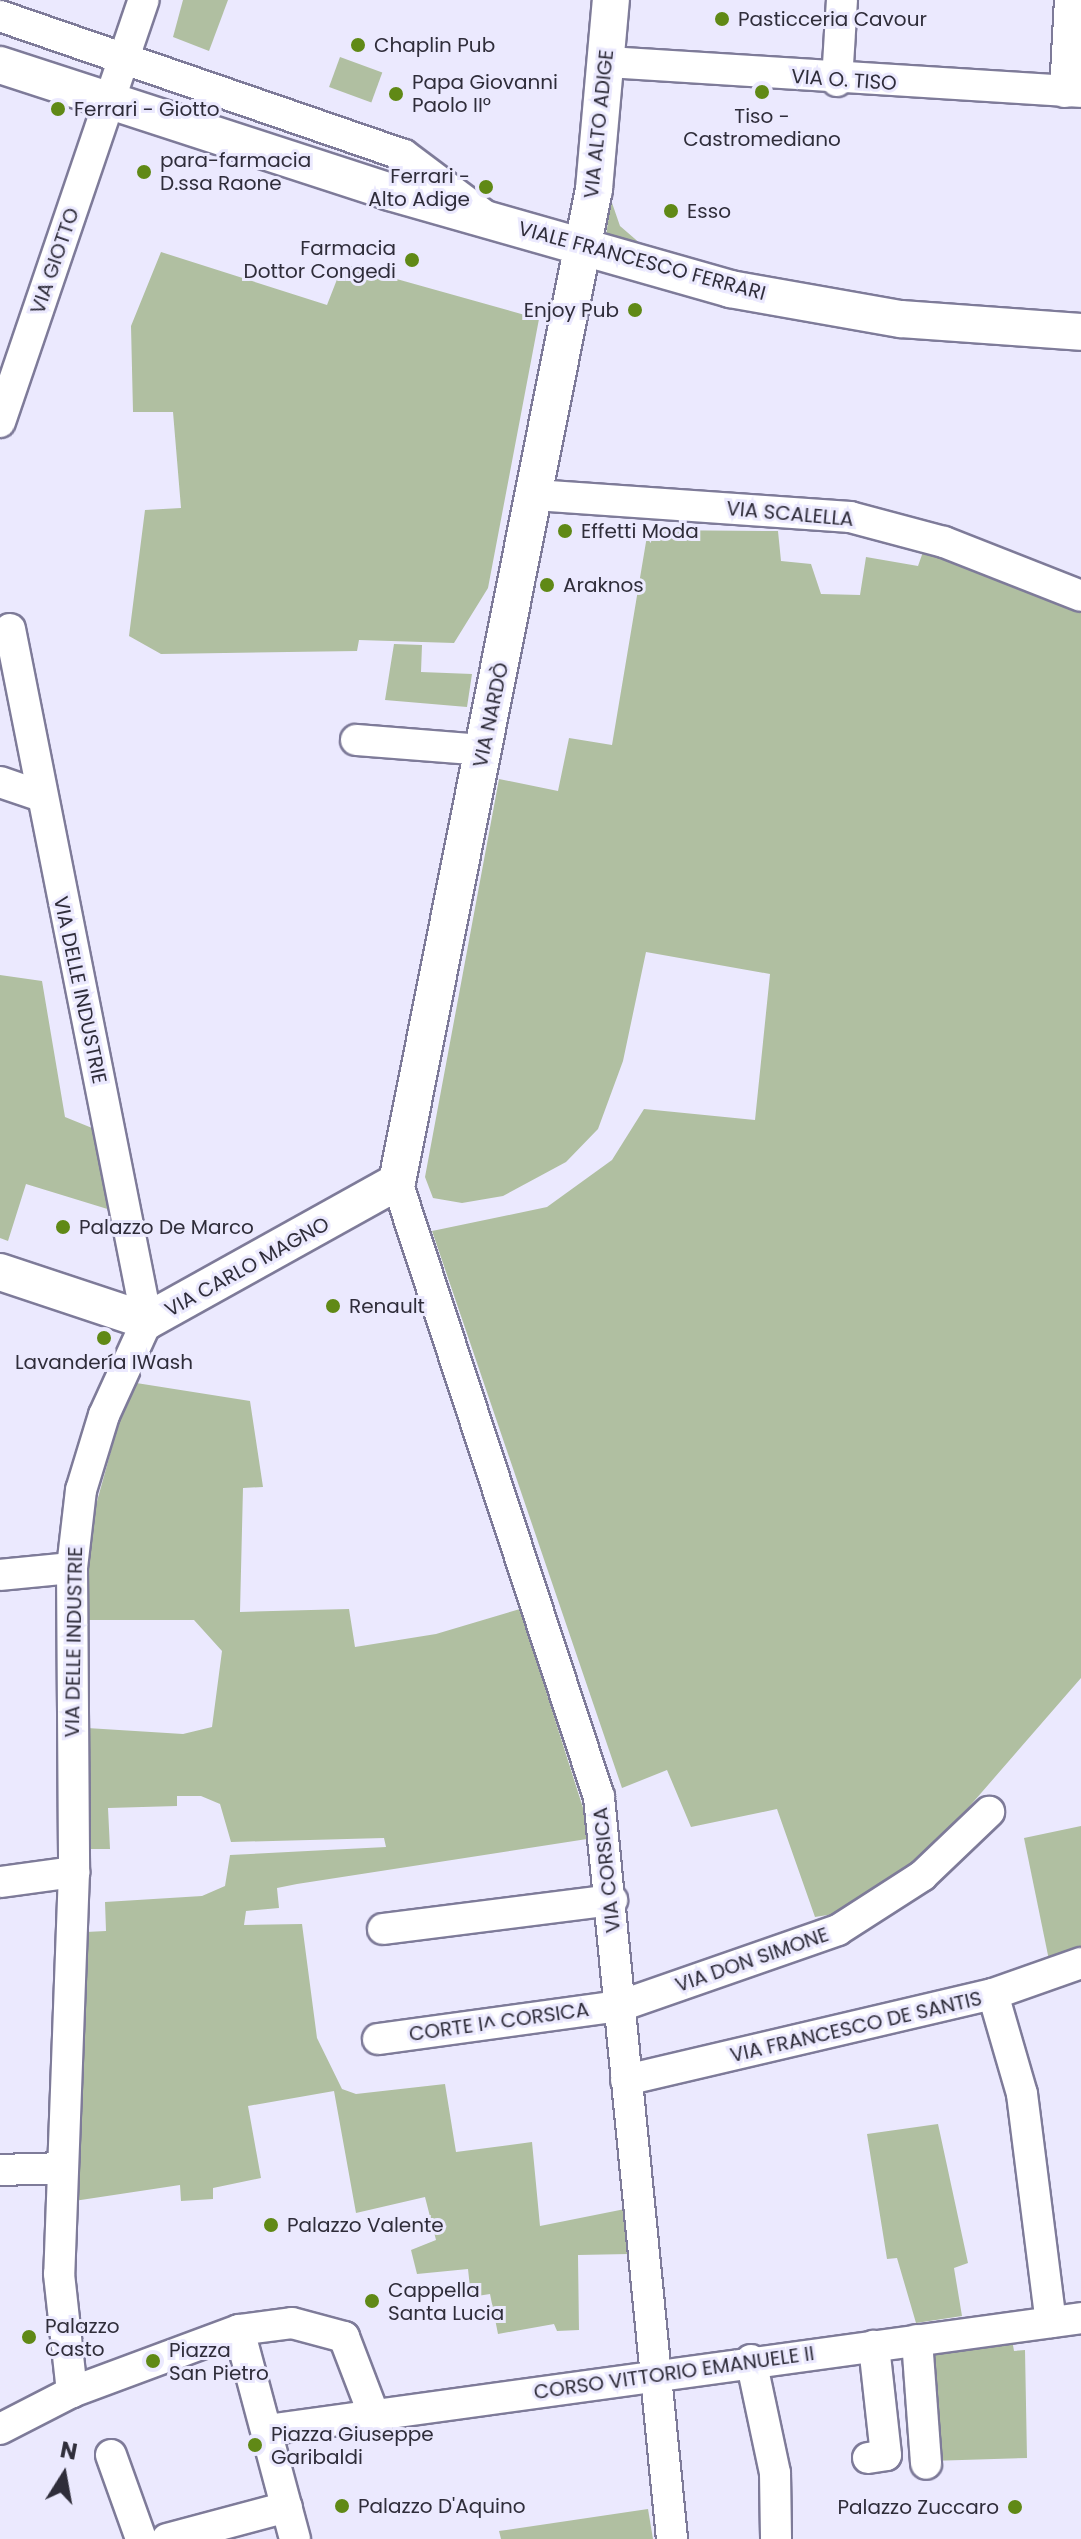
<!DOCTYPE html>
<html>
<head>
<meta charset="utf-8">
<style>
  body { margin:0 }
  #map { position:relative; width:1081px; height:2539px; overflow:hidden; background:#ebe9fe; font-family:Poppins,sans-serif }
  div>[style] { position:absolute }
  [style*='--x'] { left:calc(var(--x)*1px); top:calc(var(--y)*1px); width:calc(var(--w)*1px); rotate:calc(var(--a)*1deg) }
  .green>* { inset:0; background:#b0bfa1; transform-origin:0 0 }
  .roads { filter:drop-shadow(2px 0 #7e7b99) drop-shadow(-2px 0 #7e7b99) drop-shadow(0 2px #7e7b99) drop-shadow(0 -2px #7e7b99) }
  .minor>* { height:30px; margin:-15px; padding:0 15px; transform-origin:15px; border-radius:15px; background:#fff }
  .tertiary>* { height:36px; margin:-18px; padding:0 18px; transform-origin:18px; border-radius:18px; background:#fff }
  .dots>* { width:22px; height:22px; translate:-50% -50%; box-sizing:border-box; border:4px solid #ebe9fe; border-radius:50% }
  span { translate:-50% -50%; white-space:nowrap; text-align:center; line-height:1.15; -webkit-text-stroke:6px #ebe9fe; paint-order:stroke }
  .poi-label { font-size:20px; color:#2f2d3a }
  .left { translate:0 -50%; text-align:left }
  .right { translate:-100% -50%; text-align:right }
  .street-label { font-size:20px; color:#2f2d3a }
  .north { position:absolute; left:24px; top:2435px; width:80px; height:80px; -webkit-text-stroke:6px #ebe9fe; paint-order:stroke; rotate:11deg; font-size:22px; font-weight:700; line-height:32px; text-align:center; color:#2f2d3a }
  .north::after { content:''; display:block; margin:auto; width:28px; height:36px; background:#2f2d3a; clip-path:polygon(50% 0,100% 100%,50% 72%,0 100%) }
</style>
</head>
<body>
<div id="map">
  <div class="green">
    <div style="clip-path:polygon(183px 0,228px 0,209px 51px,173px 37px)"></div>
    <div style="left:340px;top:57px;width:45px;height:32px;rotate:20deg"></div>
    <div style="clip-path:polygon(611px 200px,620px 226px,642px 245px,606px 236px)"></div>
    <div style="clip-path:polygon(161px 252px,327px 305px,343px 264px,539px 319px,488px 588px,454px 643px,359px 640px,357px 651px,161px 654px,129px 636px,145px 510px,181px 508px,173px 412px,133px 412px,131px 326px)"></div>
    <div style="clip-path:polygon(648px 530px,778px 531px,781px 561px,811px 564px,821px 594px,860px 595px,866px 557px,918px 566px,924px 549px,1081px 613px,1081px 1678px,929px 1853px,840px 1913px,815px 1917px,777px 1809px,691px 1827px,667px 1770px,622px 1788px,432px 1231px,547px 1207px,612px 1160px,644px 1109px,755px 1120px,770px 974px,646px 952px,623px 1061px,598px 1129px,566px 1162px,503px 1196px,462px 1203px,433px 1198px,425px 1177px,499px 779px,558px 791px,569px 738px,612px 745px)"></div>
    <div style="clip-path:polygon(394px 644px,422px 645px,421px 672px,472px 674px,467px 707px,385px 700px)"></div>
    <div style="clip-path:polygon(0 975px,42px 981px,65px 1117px,97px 1130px,114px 1211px,26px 1184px,8px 1241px,0 1238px)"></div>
    <div style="clip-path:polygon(130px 1382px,250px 1401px,263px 1487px,243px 1488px,240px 1612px,349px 1609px,355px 1647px,436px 1634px,520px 1609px,596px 1849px,587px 1839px,297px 1884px,277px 1888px,279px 1908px,246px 1911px,244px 1925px,302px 1924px,317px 2038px,342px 2089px,356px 2094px,445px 2084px,456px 2152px,532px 2142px,540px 2226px,630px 2208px,629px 2254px,578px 2255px,579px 2330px,557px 2331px,554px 2324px,498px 2334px,490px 2294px,471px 2297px,468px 2269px,417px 2274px,411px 2250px,436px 2240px,425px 2197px,356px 2213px,334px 2091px,248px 2106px,261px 2178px,213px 2188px,213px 2199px,181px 2201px,180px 2185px,74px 2201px,86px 1932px,106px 1931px,105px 1902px,202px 1896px,225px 1886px,230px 1855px,386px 1847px,384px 1838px,231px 1842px,220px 1804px,201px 1796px,177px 1796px,177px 1806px,108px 1808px,110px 1849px,86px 1849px,87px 1728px,183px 1734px,212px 1727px,222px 1651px,194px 1620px,89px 1620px,88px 1534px)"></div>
    <div style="clip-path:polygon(1081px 1826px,1081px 1953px,1050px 1965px,1024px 1838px)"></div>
    <div style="clip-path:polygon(938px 2124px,968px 2263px,954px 2268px,962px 2316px,916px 2323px,897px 2258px,887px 2259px,867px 2134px)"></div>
    <div style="clip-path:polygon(1012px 2339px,1014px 2351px,1025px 2350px,1027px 2458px,930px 2461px,927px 2351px)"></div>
    <div style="clip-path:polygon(648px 2509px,653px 2539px,501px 2539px,499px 2531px)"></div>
  </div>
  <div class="roads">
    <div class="minor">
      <div style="--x:0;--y:16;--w:427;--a:19"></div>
      <div style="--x:404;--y:155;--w:100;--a:36.9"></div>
      <div style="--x:607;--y:62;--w:475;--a:3.6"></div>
      <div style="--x:837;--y:81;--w:81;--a:-86.5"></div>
      <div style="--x:1065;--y:92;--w:92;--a:-86.9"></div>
      <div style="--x:0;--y:422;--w:446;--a:-71.2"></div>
      <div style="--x:535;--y:495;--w:316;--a:4"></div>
      <div style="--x:850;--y:517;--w:97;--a:14.9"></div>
      <div style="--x:944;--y:542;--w:147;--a:21.5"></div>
      <div style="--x:10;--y:629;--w:705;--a:78.8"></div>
      <div style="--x:147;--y:1321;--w:103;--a:114.6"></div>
      <div style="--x:104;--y:1415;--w:78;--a:107"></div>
      <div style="--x:81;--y:1490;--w:79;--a:96.6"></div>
      <div style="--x:72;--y:1568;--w:304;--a:89.6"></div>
      <div style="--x:74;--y:1872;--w:402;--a:92.1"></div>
      <div style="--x:59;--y:2274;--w:119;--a:83.7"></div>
      <div style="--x:356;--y:740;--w:127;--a:4.5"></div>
      <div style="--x:0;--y:782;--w:43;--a:18.9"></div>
      <div style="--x:397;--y:1182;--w:647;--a:71.82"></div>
      <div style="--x:599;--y:1797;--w:746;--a:84.38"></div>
      <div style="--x:0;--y:1575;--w:72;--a:-5.6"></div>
      <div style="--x:0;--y:1882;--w:75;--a:-7.7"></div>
      <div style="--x:383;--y:1929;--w:231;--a:-7.2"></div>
      <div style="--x:993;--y:1994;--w:104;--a:73.8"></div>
      <div style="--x:1022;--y:2094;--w:230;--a:82.8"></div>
      <div style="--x:378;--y:2039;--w:244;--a:-7.8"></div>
      <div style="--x:620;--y:2006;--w:231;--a:-19.2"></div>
      <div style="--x:838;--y:1930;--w:100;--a:-32.7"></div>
      <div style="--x:922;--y:1876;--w:93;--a:-43.7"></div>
      <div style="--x:626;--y:2080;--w:377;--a:-13.2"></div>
      <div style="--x:993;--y:1994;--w:93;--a:-19.4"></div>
      <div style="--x:0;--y:2170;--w:63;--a:-1.8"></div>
      <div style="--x:239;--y:2330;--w:216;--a:75"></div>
      <div style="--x:917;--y:2340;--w:124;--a:85.8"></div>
      <div style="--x:751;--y:2360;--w:116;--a:78"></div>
      <div style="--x:775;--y:2473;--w:66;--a:89.1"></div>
      <div style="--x:0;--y:2429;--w:81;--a:-27.2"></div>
      <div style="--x:72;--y:2392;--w:178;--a:-20.4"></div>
      <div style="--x:239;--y:2330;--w:53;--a:-7.5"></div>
      <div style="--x:292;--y:2323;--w:54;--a:15.1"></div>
      <div style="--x:344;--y:2337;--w:78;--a:69"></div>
      <div style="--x:267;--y:2430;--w:822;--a:-7.83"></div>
      <div style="--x:111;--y:2455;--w:89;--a:70.3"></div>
      <div style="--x:868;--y:2458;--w:18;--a:-9"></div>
      <div style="--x:886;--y:2455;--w:110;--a:-96.3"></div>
      <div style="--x:167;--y:2539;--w:124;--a:-14.9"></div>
    </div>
    <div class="tertiary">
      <div style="--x:0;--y:65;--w:410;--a:18"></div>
      <div style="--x:390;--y:192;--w:354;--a:15.9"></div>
      <div style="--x:730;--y:289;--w:174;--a:10"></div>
      <div style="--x:901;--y:319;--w:180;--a:4.1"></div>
      <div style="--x:0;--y:1272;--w:155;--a:18.4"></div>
      <div style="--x:147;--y:1321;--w:286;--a:-29.1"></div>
      <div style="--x:397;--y:1182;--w:1012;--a:-78.78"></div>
      <div style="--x:594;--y:189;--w:190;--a:-84.9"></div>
    </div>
  </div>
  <div class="dots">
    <div style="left:722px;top:19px;background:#608916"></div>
    <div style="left:358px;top:45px;background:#608916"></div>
    <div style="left:762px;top:92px;background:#608916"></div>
    <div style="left:396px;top:94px;background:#608916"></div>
    <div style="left:58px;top:109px;background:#608916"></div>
    <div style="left:144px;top:172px;background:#608916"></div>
    <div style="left:486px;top:187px;background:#608916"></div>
    <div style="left:671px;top:211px;background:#608916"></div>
    <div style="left:412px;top:260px;background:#608916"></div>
    <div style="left:635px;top:310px;background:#608916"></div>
    <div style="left:565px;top:531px;background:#608916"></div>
    <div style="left:547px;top:585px;background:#608916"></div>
    <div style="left:63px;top:1227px;background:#608916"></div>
    <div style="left:333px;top:1306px;background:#608916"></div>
    <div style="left:104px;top:1338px;background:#608916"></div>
    <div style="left:271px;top:2225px;background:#608916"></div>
    <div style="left:372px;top:2301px;background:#608916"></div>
    <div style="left:29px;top:2337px;background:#608916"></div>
    <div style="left:153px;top:2361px;background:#608916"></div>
    <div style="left:255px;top:2445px;background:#608916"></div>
    <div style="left:342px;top:2506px;background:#608916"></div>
    <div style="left:1015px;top:2507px;background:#608916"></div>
  </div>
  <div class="poi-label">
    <span class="left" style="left:738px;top:19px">Pasticceria Cavour</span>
    <span class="left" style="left:374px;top:45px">Chaplin Pub</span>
    <span class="left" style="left:412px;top:94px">Papa Giovanni<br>Paolo II°</span>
    <span class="left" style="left:74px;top:109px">Ferrari - Giotto</span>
    <span style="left:762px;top:128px">Tiso -<br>Castromediano</span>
    <span class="left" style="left:160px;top:172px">para-farmacia<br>D.ssa Raone</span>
    <span class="right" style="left:470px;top:188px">Ferrari -<br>Alto Adige</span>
    <span class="left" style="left:687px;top:211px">Esso</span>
    <span class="right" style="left:396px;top:260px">Farmacia<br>Dottor Congedi</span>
    <span class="right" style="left:619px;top:310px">Enjoy Pub</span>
    <span class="left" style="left:581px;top:531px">Effetti Moda</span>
    <span class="left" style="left:563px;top:585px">Araknos</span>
    <span class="left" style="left:79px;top:1227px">Palazzo De Marco</span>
    <span class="left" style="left:349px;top:1306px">Renault</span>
    <span style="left:104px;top:1362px">Lavandería IWash</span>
    <span class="left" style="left:287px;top:2225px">Palazzo Valente</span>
    <span class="left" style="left:388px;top:2302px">Cappella<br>Santa Lucia</span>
    <span class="left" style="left:45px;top:2338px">Palazzo<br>Casto</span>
    <span class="left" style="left:169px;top:2362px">Piazza<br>San Pietro</span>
    <span class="left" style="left:271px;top:2446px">Piazza Giuseppe<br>Garibaldi</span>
    <span class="left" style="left:358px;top:2506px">Palazzo D'Aquino</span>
    <span class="right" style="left:999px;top:2507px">Palazzo Zuccaro</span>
  </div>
  <div class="street-label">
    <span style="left:844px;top:80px;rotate:4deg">VIA O. TISO</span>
    <span style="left:599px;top:124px;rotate:-84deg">VIA ALTO ADIGE</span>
    <span style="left:55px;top:261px;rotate:-71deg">VIA GIOTTO</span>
    <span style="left:642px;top:261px;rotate:15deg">VIALE FRANCESCO FERRARI</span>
    <span style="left:790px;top:514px;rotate:5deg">VIA SCALELLA</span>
    <span style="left:491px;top:715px;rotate:-78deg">VIA NARDÒ</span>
    <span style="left:80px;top:990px;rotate:78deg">VIA DELLE INDUSTRIE</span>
    <span style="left:247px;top:1267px;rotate:-29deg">VIA CARLO MAGNO</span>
    <span style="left:74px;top:1642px;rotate:-89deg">VIA DELLE INDUSTRIE</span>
    <span style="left:607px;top:1870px;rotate:-96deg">VIA CORSICA</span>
    <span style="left:752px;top:1960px;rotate:-19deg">VIA DON SIMONE</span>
    <span style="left:499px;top:2022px;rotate:-8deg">CORTE I^ CORSICA</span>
    <span style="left:856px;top:2027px;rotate:-13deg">VIA FRANCESCO DE SANTIS</span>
    <span style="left:674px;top:2373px;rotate:-8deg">CORSO VITTORIO EMANUELE II</span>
  </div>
  <div class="north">N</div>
</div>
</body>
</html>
